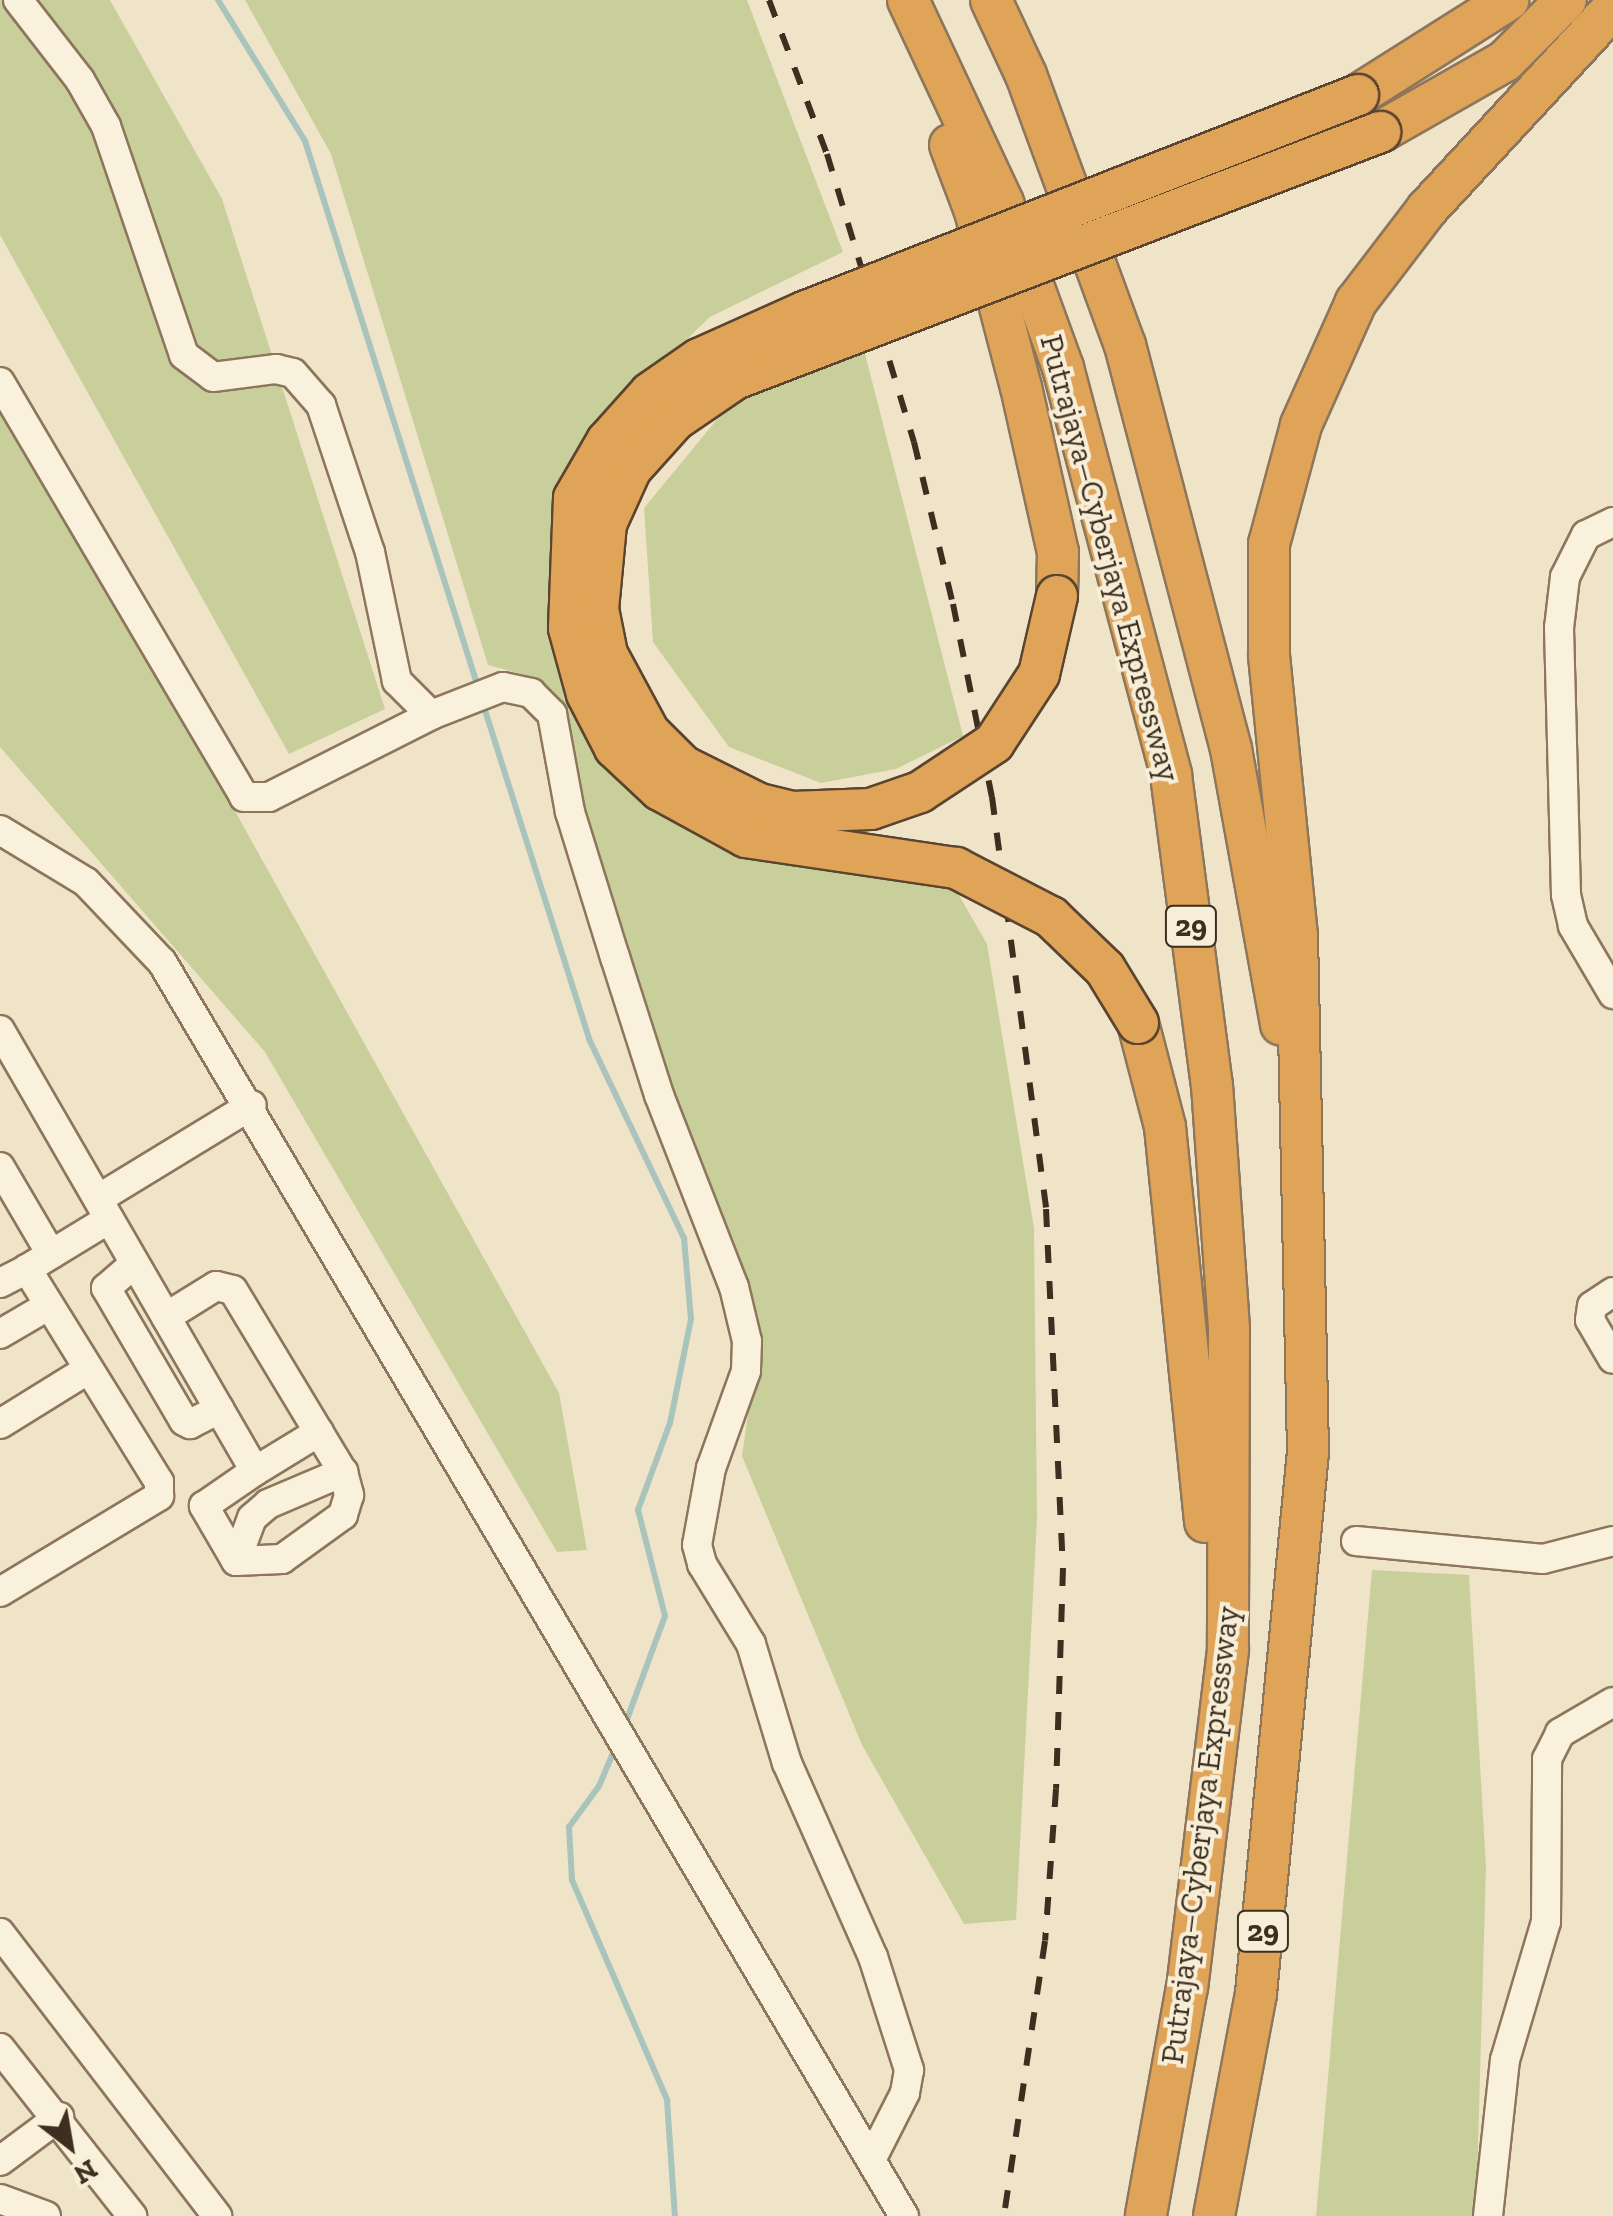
<!DOCTYPE html>
<html>
<head>
<meta charset="utf-8">
<style>
  body { margin:0 }
  #map { position:relative; width:1613px; height:2216px; overflow:hidden; background:#f0e4c8; font-family:"Zilla Slab",serif }
  div>[style] { position:absolute }
  [style*='--x'] { left:calc(var(--x)*1px); top:calc(var(--y)*1px); width:calc(var(--w)*1px); rotate:calc(var(--a)*1deg) }
  .green>* { inset:0; background:#c9cf9b }
  .stream>* { height:6px; margin:-3px; padding:0 3px; transform-origin:3px; border-radius:3px; background:#a9c4bc }
  .roads { filter:drop-shadow(2px 0 #8d765c) drop-shadow(-2px 0 #8d765c) drop-shadow(0 2px #8d765c) drop-shadow(0 -2px #8d765c) }
  .minor>* { height:28px; margin:-14px; padding:0 14px; transform-origin:14px; border-radius:14px; background:#faf1dc }
  .highway>* { height:40px; margin:-20px; padding:0 20px; transform-origin:20px; border-radius:20px; background:#e0a458 }
  .rail>* { height:6px; margin-top:-3px; transform-origin:0; background:repeating-linear-gradient(90deg,#3d2e20 0 18px,transparent 0 36px) }
  .bridges { filter:drop-shadow(2px 0 #5b4430) drop-shadow(-2px 0 #5b4430) drop-shadow(0 2px #5b4430) drop-shadow(0 -2px #5b4430) }
  .highway-bridge>* { height:40px; margin:-20px; padding:0 20px; transform-origin:20px; border-radius:20px; background:#e0a458 }
  span { translate:-50% -50%; white-space:nowrap; text-align:center; line-height:1.15; -webkit-text-stroke:8px #f7eed8; paint-order:stroke }
  .shield-label span { padding:2px 8px; background:#f7eed8; border:2px solid; border-radius:8px; -webkit-text-stroke-width:0 }
  .shield-label { font-size:30px; color:#3d2e20; font-weight:700 }
  .street-label { font-size:32px; color:#3d2e20 }
  .north { position:absolute; left:20px; top:2096px; width:100px; height:100px; -webkit-text-stroke:8px #f7eed8; paint-order:stroke; rotate:149deg; font-size:28px; font-weight:700; line-height:40px; text-align:center; color:#3d2e20 }
  .north::after { content:''; display:block; margin:auto; width:35px; height:45px; background:#3d2e20; clip-path:polygon(50% 0,100% 100%,50% 72%,0 100%) }
</style>
</head>
<body>
<div id="map">
  <div class="green">
    <div style="clip-path:polygon(0 0,110px 0,222px 199px,385px 709px,289px 754px,0 235px)"></div>
    <div style="clip-path:polygon(245px 0,747px 0,843px 252px,710px 317px,616px 407px,553px 508px,554px 629px,590px 731px,952px 883px,987px 944px,1034px 1228px,1037px 1519px,1016px 1920px,964px 1924px,862px 1745px,742px 1456px,760px 1332px,594px 871px,561px 717px,525px 675px,488px 665px,331px 154px)"></div>
    <div style="clip-path:polygon(863px 346px,963px 736px,896px 769px,821px 783px,729px 747px,653px 642px,644px 508px,728px 406px)"></div>
    <div style="clip-path:polygon(0 389px,559px 1393px,587px 1550px,557px 1552px,265px 1052px,0 747px)"></div>
    <div style="clip-path:polygon(1372px 1570px,1469px 1575px,1486px 1867px,1476px 2216px,1316px 2216px)"></div>
  </div>
  <div class="stream">
    <div style="--x:218;--y:0;--w:166;--a:58.3"></div>
    <div style="--x:305;--y:141;--w:573;--a:72.42"></div>
    <div style="--x:483;--y:704;--w:351;--a:72.4"></div>
    <div style="--x:589;--y:1039;--w:221;--a:64.5"></div>
    <div style="--x:684;--y:1238;--w:81;--a:85.1"></div>
    <div style="--x:691;--y:1319;--w:106;--a:101.4"></div>
    <div style="--x:670;--y:1423;--w:93;--a:110.2"></div>
    <div style="--x:638;--y:1510;--w:109;--a:75.7"></div>
    <div style="--x:665;--y:1616;--w:116;--a:110.2"></div>
    <div style="--x:616;--y:1746;--w:43;--a:113"></div>
    <div style="--x:599;--y:1786;--w:51;--a:126.2"></div>
    <div style="--x:569;--y:1827;--w:53;--a:86.8"></div>
    <div style="--x:572;--y:1880;--w:240;--a:66.6"></div>
    <div style="--x:667;--y:2100;--w:116;--a:86.1"></div>
  </div>
  <div class="roads">
    <div class="minor">
      <div style="--x:18;--y:0;--w:101;--a:52.2"></div>
      <div style="--x:80;--y:80;--w:53;--a:60.5"></div>
      <div style="--x:106;--y:126;--w:242;--a:71.2"></div>
      <div style="--x:184;--y:355;--w:36;--a:37"></div>
      <div style="--x:213;--y:377;--w:64;--a:-7.2"></div>
      <div style="--x:276;--y:369;--w:17;--a:13"></div>
      <div style="--x:293;--y:373;--w:43;--a:48.8"></div>
      <div style="--x:321;--y:405;--w:155;--a:71.6"></div>
      <div style="--x:370;--y:552;--w:132;--a:78.2"></div>
      <div style="--x:397;--y:681;--w:48;--a:45"></div>
      <div style="--x:0;--y:382;--w:481;--a:59.5"></div>
      <div style="--x:244;--y:797;--w:25;--a:0"></div>
      <div style="--x:269;--y:797;--w:182;--a:-26.8"></div>
      <div style="--x:431;--y:715;--w:77;--a:-21.3"></div>
      <div style="--x:503;--y:687;--w:29;--a:12"></div>
      <div style="--x:531;--y:693;--w:30;--a:45"></div>
      <div style="--x:552;--y:714;--w:100;--a:79.6"></div>
      <div style="--x:570;--y:812;--w:152;--a:72.8"></div>
      <div style="--x:615;--y:957;--w:145;--a:72.3"></div>
      <div style="--x:659;--y:1095;--w:206;--a:68.7"></div>
      <div style="--x:734;--y:1287;--w:56;--a:76.5"></div>
      <div style="--x:747;--y:1341;--w:30;--a:92"></div>
      <div style="--x:746;--y:1371;--w:103;--a:109.8"></div>
      <div style="--x:711;--y:1468;--w:78;--a:100.3"></div>
      <div style="--x:697;--y:1545;--w:20;--a:75"></div>
      <div style="--x:702;--y:1564;--w:94;--a:58.5"></div>
      <div style="--x:751;--y:1644;--w:124;--a:73.2"></div>
      <div style="--x:787;--y:1763;--w:212;--a:66.1"></div>
      <div style="--x:873;--y:1957;--w:119;--a:72.3"></div>
      <div style="--x:909;--y:2070;--w:23;--a:100"></div>
      <div style="--x:905;--y:2093;--w:75;--a:116.9"></div>
      <div style="--x:1613;--y:522;--w:30;--a:154"></div>
      <div style="--x:1586;--y:535;--w:47;--a:116.6"></div>
      <div style="--x:1565;--y:577;--w:51;--a:96.7"></div>
      <div style="--x:1559;--y:628;--w:267;--a:88.5"></div>
      <div style="--x:1566;--y:895;--w:32;--a:77"></div>
      <div style="--x:1573;--y:926;--w:79;--a:59.5"></div>
      <div style="--x:0;--y:830;--w:100;--a:31.2"></div>
      <div style="--x:86;--y:882;--w:110;--a:46.5"></div>
      <div style="--x:162;--y:962;--w:1457;--a:59.39"></div>
      <div style="--x:0;--y:1030;--w:509;--a:59.96"></div>
      <div style="--x:255;--y:1471;--w:75;--a:-31.4"></div>
      <div style="--x:0;--y:1167;--w:101;--a:59.6"></div>
      <div style="--x:98;--y:1199;--w:180;--a:-31.4"></div>
      <div style="--x:134;--y:1264;--w:37;--a:139"></div>
      <div style="--x:106;--y:1288;--w:154;--a:59.6"></div>
      <div style="--x:184;--y:1421;--w:7;--a:27"></div>
      <div style="--x:190;--y:1424;--w:33;--a:-27"></div>
      <div style="--x:0;--y:1283;--w:30;--a:-27"></div>
      <div style="--x:1613;--y:1292;--w:25;--a:146"></div>
      <div style="--x:1592;--y:1306;--w:14;--a:98"></div>
      <div style="--x:1590;--y:1320;--w:45;--a:59.5"></div>
      <div style="--x:166;--y:1317;--w:59;--a:-31.8"></div>
      <div style="--x:216;--y:1286;--w:17;--a:13"></div>
      <div style="--x:233;--y:1290;--w:213;--a:58.9"></div>
      <div style="--x:343;--y:1472;--w:24;--a:75"></div>
      <div style="--x:349;--y:1495;--w:21;--a:107"></div>
      <div style="--x:343;--y:1515;--w:75;--a:144.2"></div>
      <div style="--x:282;--y:1559;--w:46;--a:177.5"></div>
      <div style="--x:236;--y:1561;--w:64;--a:-120.2"></div>
      <div style="--x:204;--y:1506;--w:62;--a:-34.5"></div>
      <div style="--x:0;--y:1334;--w:56;--a:-30.3"></div>
      <div style="--x:0;--y:1424;--w:102;--a:-31.8"></div>
      <div style="--x:1356;--y:1541;--w:188;--a:5.5"></div>
      <div style="--x:1543;--y:1559;--w:72;--a:-14.4"></div>
      <div style="--x:236;--y:1561;--w:46;--a:-69.6"></div>
      <div style="--x:252;--y:1518;--w:21;--a:-41"></div>
      <div style="--x:268;--y:1504;--w:82;--a:-23.1"></div>
      <div style="--x:0;--y:1592;--w:186;--a:-31.1"></div>
      <div style="--x:159;--y:1496;--w:14;--a:-90"></div>
      <div style="--x:159;--y:1482;--w:251;--a:-121.8"></div>
      <div style="--x:27;--y:1269;--w:96;--a:-31.4"></div>
      <div style="--x:0;--y:1933;--w:357;--a:52.5"></div>
      <div style="--x:0;--y:2048;--w:214;--a:51.8"></div>
      <div style="--x:0;--y:2161;--w:74;--a:-36.7"></div>
      <div style="--x:0;--y:2199;--w:49;--a:20.3"></div>
      <div style="--x:1488;--y:2216;--w:157;--a:-83.8"></div>
      <div style="--x:1505;--y:2060;--w:144;--a:-73.5"></div>
      <div style="--x:1546;--y:1922;--w:163;--a:-89.6"></div>
      <div style="--x:1547;--y:1759;--w:29;--a:-63"></div>
      <div style="--x:1560;--y:1733;--w:61;--a:-30.3"></div>
    </div>
    <div class="highway">
      <div style="--x:908;--y:0;--w:224;--a:64.9"></div>
      <div style="--x:1003;--y:203;--w:176;--a:70"></div>
      <div style="--x:1063;--y:368;--w:421;--a:75.1"></div>
      <div style="--x:1171;--y:775;--w:313;--a:82.5"></div>
      <div style="--x:1212;--y:1085;--w:245;--a:86"></div>
      <div style="--x:1229;--y:1329;--w:321;--a:90.2"></div>
      <div style="--x:1228;--y:1650;--w:339;--a:96.9"></div>
      <div style="--x:1187;--y:1987;--w:233;--a:100.2"></div>
      <div style="--x:991;--y:0;--w:83;--a:65"></div>
      <div style="--x:1026;--y:75;--w:288;--a:69.9"></div>
      <div style="--x:1125;--y:345;--w:418;--a:75.3"></div>
      <div style="--x:1231;--y:749;--w:280;--a:79.7"></div>
      <div style="--x:1358;--y:95;--w:178;--a:-32.3"></div>
      <div style="--x:1380;--y:132;--w:144;--a:-29.6"></div>
      <div style="--x:1505;--y:61;--w:86;--a:-45"></div>
      <div style="--x:950;--y:145;--w:71;--a:69.3"></div>
      <div style="--x:975;--y:211;--w:182;--a:75.4"></div>
      <div style="--x:1021;--y:387;--w:169;--a:77.4"></div>
      <div style="--x:1058;--y:552;--w:44;--a:91.3"></div>
      <div style="--x:1138;--y:1023;--w:107;--a:75.4"></div>
      <div style="--x:1165;--y:1127;--w:397;--a:84.2"></div>
      <div style="--x:1214;--y:2216;--w:227;--a:-79.3"></div>
      <div style="--x:1256;--y:1993;--w:543;--a:-84.51"></div>
      <div style="--x:1308;--y:1452;--w:516;--a:-91.22"></div>
      <div style="--x:1297;--y:936;--w:283;--a:-95.7"></div>
      <div style="--x:1269;--y:654;--w:110;--a:-90"></div>
      <div style="--x:1269;--y:544;--w:123;--a:-74.9"></div>
      <div style="--x:1301;--y:425;--w:135;--a:-65.9"></div>
      <div style="--x:1356;--y:302;--w:117;--a:-52.6"></div>
      <div style="--x:1427;--y:209;--w:274;--a:-47.2"></div>
    </div>
  </div>
  <div class="rail">
    <div style="--x:769;--y:0;--w:165;--a:69.4"></div>
    <div style="--x:827;--y:154;--w:301;--a:73.2"></div>
    <div style="--x:914;--y:442;--w:167;--a:76.5"></div>
    <div style="--x:953;--y:604;--w:197;--a:78.6"></div>
    <div style="--x:992;--y:797;--w:416;--a:82.5"></div>
    <div style="--x:1046;--y:1209;--w:359;--a:87.3"></div>
    <div style="--x:1063;--y:1568;--w:221;--a:91.8"></div>
    <div style="--x:1056;--y:1789;--w:152;--a:94.1"></div>
    <div style="--x:1045;--y:1941;--w:278;--a:98.5"></div>
  </div>
  <div class="bridges">
    <div class="highway-bridge">
      <div style="--x:1057;--y:596;--w:80;--a:103"></div>
      <div style="--x:1039;--y:674;--w:82;--a:123.1"></div>
      <div style="--x:994;--y:743;--w:89;--a:146.5"></div>
      <div style="--x:920;--y:792;--w:52;--a:160.9"></div>
      <div style="--x:871;--y:809;--w:79;--a:177.8"></div>
      <div style="--x:792;--y:812;--w:36;--a:-166"></div>
      <div style="--x:757;--y:803;--w:83;--a:-153.4"></div>
      <div style="--x:683;--y:766;--w:48;--a:-135"></div>
      <div style="--x:649;--y:732;--w:89;--a:-118.3"></div>
      <div style="--x:607;--y:654;--w:46;--a:-101.3"></div>
      <div style="--x:598;--y:609;--w:85;--a:-84.6"></div>
      <div style="--x:606;--y:524;--w:60;--a:-65.6"></div>
      <div style="--x:631;--y:469;--w:66;--a:-48.1"></div>
      <div style="--x:675;--y:420;--w:73;--a:-34.3"></div>
      <div style="--x:735;--y:379;--w:691;--a:-20.95"></div>
      <div style="--x:1138;--y:1023;--w:63;--a:-121.4"></div>
      <div style="--x:1105;--y:969;--w:75;--a:-136.1"></div>
      <div style="--x:1051;--y:917;--w:107;--a:-152.7"></div>
      <div style="--x:956;--y:868;--w:212;--a:-171.6"></div>
      <div style="--x:746;--y:837;--w:98;--a:-151.3"></div>
      <div style="--x:660;--y:790;--w:62;--a:-137"></div>
      <div style="--x:615;--y:748;--w:61;--a:-117.4"></div>
      <div style="--x:587;--y:694;--w:68;--a:-105.3"></div>
      <div style="--x:569;--y:628;--w:130;--a:-87.8"></div>
      <div style="--x:574;--y:498;--w:66;--a:-59.9"></div>
      <div style="--x:607;--y:441;--w:64;--a:-48.1"></div>
      <div style="--x:650;--y:393;--w:60;--a:-34.8"></div>
      <div style="--x:699;--y:359;--w:115;--a:-24.1"></div>
      <div style="--x:804;--y:312;--w:595;--a:-21.39"></div>
    </div>
  </div>
  <div class="shield-label">
    <span style="left:1191px;top:926px">29</span>
    <span style="left:1263px;top:1931px">29</span>
  </div>
  <div class="street-label">
    <span style="left:1110px;top:558px;rotate:75deg">Putrajaya–Cyberjaya Expressway</span>
    <span style="left:1200px;top:1835px;rotate:-83deg">Putrajaya–Cyberjaya Expressway</span>
  </div>
  <div class="north">N</div>
</div>
</body>
</html>
